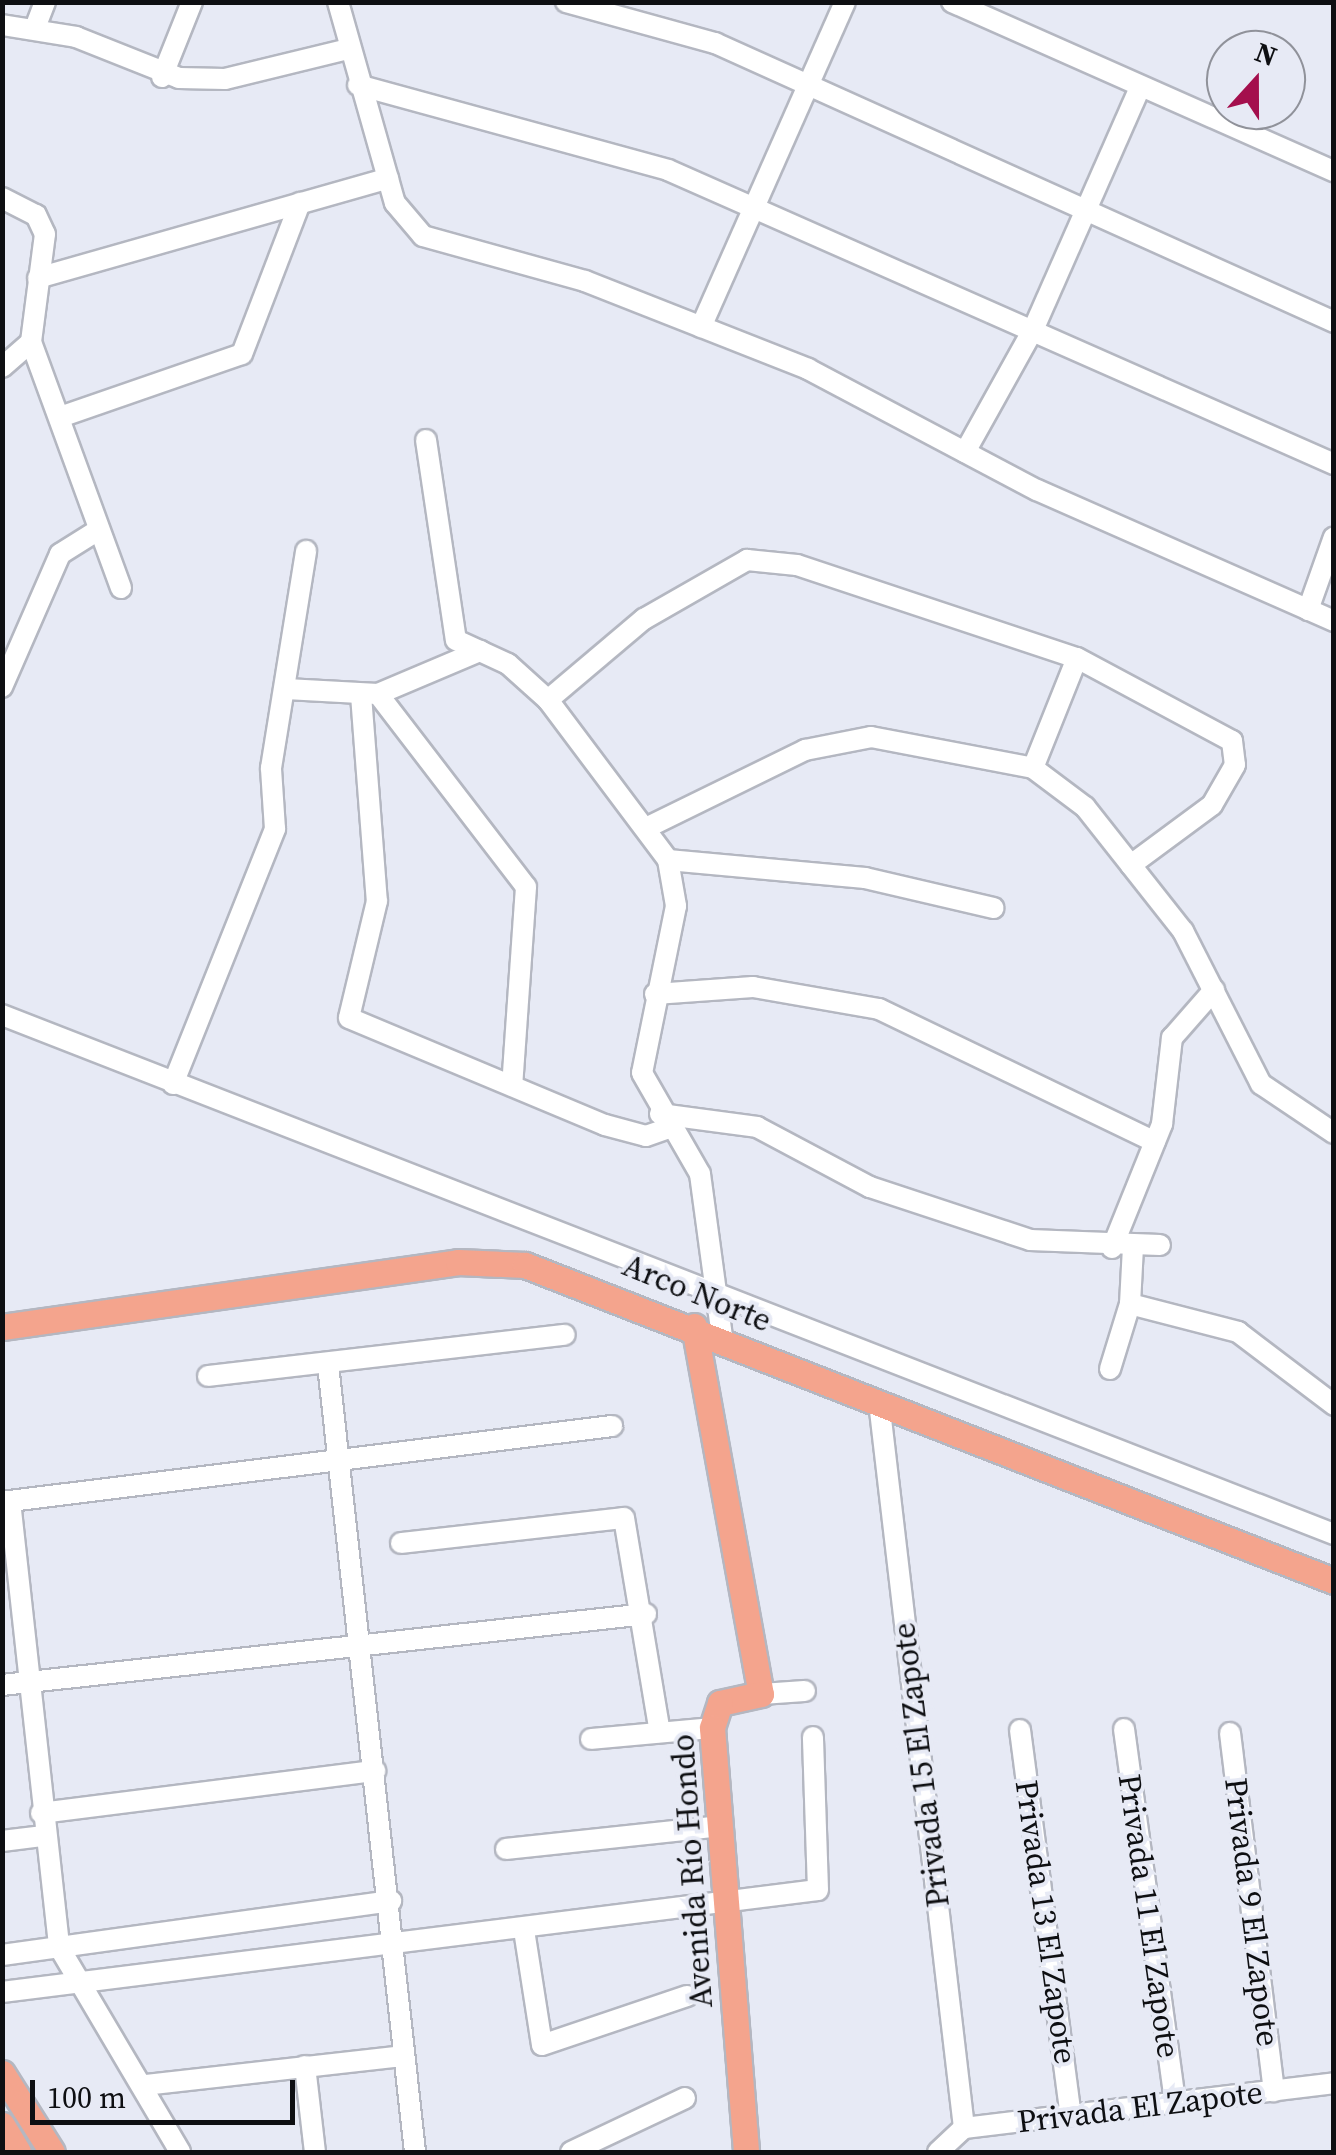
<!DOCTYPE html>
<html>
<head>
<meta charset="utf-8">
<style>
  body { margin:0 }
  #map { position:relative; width:1336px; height:2155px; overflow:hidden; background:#e7eaf5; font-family:"Source Serif 4",serif }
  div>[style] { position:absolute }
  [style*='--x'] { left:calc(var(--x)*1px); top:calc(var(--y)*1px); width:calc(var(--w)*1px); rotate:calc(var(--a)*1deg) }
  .roads { filter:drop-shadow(2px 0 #b4b7c1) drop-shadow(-2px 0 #b4b7c1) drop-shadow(0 2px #b4b7c1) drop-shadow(0 -2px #b4b7c1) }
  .minor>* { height:20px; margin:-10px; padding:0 10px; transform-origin:10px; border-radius:10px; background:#fff }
  .major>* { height:25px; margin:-12.5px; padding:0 12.5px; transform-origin:12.5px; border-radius:12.5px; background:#f4a48d }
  span { translate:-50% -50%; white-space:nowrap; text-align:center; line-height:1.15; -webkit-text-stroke:8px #e7eaf5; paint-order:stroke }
  .street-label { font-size:32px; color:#0e0f12 }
  .frame { position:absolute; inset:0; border:5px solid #0e0f12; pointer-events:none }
  .north { position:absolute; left:1206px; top:30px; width:100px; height:100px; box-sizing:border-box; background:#e7eaf5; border:2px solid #90929a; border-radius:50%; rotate:21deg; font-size:28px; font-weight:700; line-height:40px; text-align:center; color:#0e0f12 }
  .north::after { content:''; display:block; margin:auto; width:35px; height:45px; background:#a40f4d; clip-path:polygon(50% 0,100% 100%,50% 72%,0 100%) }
  .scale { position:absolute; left:30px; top:2080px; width:265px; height:45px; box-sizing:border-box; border:5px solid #0e0f12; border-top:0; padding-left:12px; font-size:30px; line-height:35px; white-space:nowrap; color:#0e0f12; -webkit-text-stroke:8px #e7eaf5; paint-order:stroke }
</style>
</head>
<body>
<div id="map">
  <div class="roads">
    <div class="minor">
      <div style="--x:338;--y:2;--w:209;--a:74.2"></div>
      <div style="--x:395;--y:203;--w:43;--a:49.7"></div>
      <div style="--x:423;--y:236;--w:168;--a:15.5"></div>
      <div style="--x:585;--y:281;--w:240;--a:21.5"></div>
      <div style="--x:808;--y:369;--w:259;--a:27.9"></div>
      <div style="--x:1037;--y:490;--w:325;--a:23.8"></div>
      <div style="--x:566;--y:2;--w:155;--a:15.4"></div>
      <div style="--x:715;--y:43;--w:679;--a:24.26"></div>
      <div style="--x:952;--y:2;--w:418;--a:23.9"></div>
      <div style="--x:2;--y:25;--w:75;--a:9.2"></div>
      <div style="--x:76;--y:37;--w:111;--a:21.7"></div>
      <div style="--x:179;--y:78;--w:46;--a:1.2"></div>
      <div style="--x:225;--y:79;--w:122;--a:-13.7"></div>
      <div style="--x:35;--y:28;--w:28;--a:-69"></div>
      <div style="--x:162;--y:77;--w:81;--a:-68.2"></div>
      <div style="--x:358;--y:85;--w:321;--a:15.3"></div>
      <div style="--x:668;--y:170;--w:728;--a:23.82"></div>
      <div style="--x:2;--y:198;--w:38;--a:27"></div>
      <div style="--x:36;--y:215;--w:21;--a:65"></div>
      <div style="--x:45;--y:234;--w:109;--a:97.4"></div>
      <div style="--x:31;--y:342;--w:38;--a:139"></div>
      <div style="--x:38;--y:278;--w:364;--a:-15.9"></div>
      <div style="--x:701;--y:327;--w:355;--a:-66.1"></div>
      <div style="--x:31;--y:342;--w:262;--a:69.9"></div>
      <div style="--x:63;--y:416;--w:189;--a:-19.1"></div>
      <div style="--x:242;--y:354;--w:162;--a:-69"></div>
      <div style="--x:426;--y:440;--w:202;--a:81.5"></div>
      <div style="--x:456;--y:640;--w:57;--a:24.8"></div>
      <div style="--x:508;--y:664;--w:54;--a:42"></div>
      <div style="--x:548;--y:700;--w:200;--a:53.1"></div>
      <div style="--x:668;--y:860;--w:47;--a:80.1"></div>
      <div style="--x:676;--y:906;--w:170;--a:101.5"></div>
      <div style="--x:642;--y:1073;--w:116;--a:60.1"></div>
      <div style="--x:700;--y:1174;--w:164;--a:82.3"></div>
      <div style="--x:965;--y:452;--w:140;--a:-60.9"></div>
      <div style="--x:1033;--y:330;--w:266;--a:-66.2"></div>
      <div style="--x:1308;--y:610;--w:77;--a:-70.4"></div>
      <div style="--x:2;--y:687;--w:145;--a:-66.4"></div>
      <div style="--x:60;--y:554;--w:40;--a:-32"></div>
      <div style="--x:286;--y:689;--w:92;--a:3.1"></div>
      <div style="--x:378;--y:694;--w:111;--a:-22.9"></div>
      <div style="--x:378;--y:694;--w:243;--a:52.5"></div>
      <div style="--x:526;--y:887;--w:199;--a:94"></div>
      <div style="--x:361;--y:695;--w:207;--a:85.6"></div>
      <div style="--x:377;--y:901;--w:120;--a:103.5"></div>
      <div style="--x:349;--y:1018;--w:277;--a:22.7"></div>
      <div style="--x:605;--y:1125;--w:42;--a:15"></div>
      <div style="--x:646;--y:1136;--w:21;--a:-19"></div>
      <div style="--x:548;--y:700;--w:126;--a:-40.2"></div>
      <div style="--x:644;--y:619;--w:119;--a:-29.8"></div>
      <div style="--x:747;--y:560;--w:50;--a:5.7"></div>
      <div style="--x:797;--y:565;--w:295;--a:18.4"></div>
      <div style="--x:1077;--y:658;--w:176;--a:28.2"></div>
      <div style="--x:1232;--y:741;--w:24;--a:83"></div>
      <div style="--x:1235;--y:765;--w:46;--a:119.9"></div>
      <div style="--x:1212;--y:805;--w:101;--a:143.5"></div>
      <div style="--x:1033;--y:768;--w:118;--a:-68.2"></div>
      <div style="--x:650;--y:826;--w:173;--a:-26.1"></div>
      <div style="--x:805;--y:750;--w:67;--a:-11.1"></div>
      <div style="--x:871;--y:737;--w:165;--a:10.8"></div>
      <div style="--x:1033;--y:768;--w:65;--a:36.9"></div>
      <div style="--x:1085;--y:807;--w:158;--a:51.7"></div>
      <div style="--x:1183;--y:931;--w:172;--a:63"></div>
      <div style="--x:1261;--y:1084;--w:88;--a:33.9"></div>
      <div style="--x:668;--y:860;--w:198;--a:5.2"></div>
      <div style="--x:865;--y:878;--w:132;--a:13.1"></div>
      <div style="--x:655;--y:994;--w:98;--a:-4.1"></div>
      <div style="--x:753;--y:987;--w:128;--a:9.9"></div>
      <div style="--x:879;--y:1009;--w:306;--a:25.7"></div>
      <div style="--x:2;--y:1015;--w:1430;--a:21.29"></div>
      <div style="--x:173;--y:1084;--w:275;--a:-68.2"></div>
      <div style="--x:275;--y:829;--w:61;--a:-93.8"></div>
      <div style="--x:271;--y:768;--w:220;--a:-80.8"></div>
      <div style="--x:660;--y:1114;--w:98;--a:7.6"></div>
      <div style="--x:757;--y:1127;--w:128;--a:28"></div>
      <div style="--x:870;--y:1187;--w:169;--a:18.3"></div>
      <div style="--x:1030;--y:1240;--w:130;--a:2.2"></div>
      <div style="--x:1112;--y:1248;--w:134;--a:-68"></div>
      <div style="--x:1162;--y:1124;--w:87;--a:-83.4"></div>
      <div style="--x:1172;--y:1038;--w:64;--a:-48.8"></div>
      <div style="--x:1130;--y:1304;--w:112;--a:14.5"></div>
      <div style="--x:1238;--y:1332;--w:121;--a:37.2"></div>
      <div style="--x:328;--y:1365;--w:792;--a:83.69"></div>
      <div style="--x:1110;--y:1369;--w:68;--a:-72.9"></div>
      <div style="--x:1130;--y:1304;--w:57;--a:-87"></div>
      <div style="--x:208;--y:1376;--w:359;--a:-6.6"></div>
      <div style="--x:879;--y:1402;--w:731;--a:83.32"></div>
      <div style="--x:10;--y:1501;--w:449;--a:83.7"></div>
      <div style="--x:59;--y:1947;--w:238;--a:59.4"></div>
      <div style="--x:2;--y:1502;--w:615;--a:-7.1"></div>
      <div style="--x:401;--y:1543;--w:224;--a:-6.4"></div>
      <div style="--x:624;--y:1518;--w:217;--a:80.5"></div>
      <div style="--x:2;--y:1685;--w:648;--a:-6.29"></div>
      <div style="--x:761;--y:1694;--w:44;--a:-3.9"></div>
      <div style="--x:1124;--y:1729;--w:376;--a:82.2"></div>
      <div style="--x:1020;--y:1730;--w:388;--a:82.5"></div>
      <div style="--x:1230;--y:1733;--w:361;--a:83"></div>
      <div style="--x:591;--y:1739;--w:121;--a:-5.2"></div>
      <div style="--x:41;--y:1813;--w:337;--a:-7.2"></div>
      <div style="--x:2;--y:1841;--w:40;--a:-7.1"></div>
      <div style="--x:506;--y:1849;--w:216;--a:-6.1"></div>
      <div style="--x:524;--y:1930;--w:116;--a:81.1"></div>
      <div style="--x:542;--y:2045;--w:153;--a:-18.7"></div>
      <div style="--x:2;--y:1955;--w:393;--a:-7.9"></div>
      <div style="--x:2;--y:1992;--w:822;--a:-7.13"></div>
      <div style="--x:818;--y:1890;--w:153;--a:-91.9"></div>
      <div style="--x:305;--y:2066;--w:87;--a:83.4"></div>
      <div style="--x:145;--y:2085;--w:260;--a:-6.4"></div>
      <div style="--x:571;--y:2152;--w:126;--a:-25.3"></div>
      <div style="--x:938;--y:2152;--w:35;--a:-43"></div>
      <div style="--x:964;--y:2128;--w:373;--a:-6.9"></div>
    </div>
    <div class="major">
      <div style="--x:694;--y:1326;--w:374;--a:79.7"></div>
      <div style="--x:761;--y:1694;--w:42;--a:167.6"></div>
      <div style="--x:720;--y:1703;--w:26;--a:108"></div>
      <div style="--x:712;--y:1728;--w:425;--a:85.4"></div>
      <div style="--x:2;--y:1327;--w:461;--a:-8.1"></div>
      <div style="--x:458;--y:1262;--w:67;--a:2.6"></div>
      <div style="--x:525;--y:1265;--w:869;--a:21.34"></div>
      <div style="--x:2;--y:2073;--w:93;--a:57.7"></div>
      <div style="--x:2;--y:2125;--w:31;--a:59"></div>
    </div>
  </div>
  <div class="street-label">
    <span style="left:697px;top:1293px;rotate:22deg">Arco Norte</span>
    <span style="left:921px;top:1765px;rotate:-97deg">Privada 15 El Zapote</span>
    <span style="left:692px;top:1871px;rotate:-94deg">Avenida Río Hondo</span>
    <span style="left:1252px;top:1912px;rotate:83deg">Privada 9 El Zapote</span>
    <span style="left:1149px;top:1916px;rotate:82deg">Privada 11 El Zapote</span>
    <span style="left:1046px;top:1922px;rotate:82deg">Privada 13 El Zapote</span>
    <span style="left:1140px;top:2107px;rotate:-7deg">Privada El Zapote</span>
  </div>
  <div class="frame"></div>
  <div class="north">N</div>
  <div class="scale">100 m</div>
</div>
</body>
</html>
